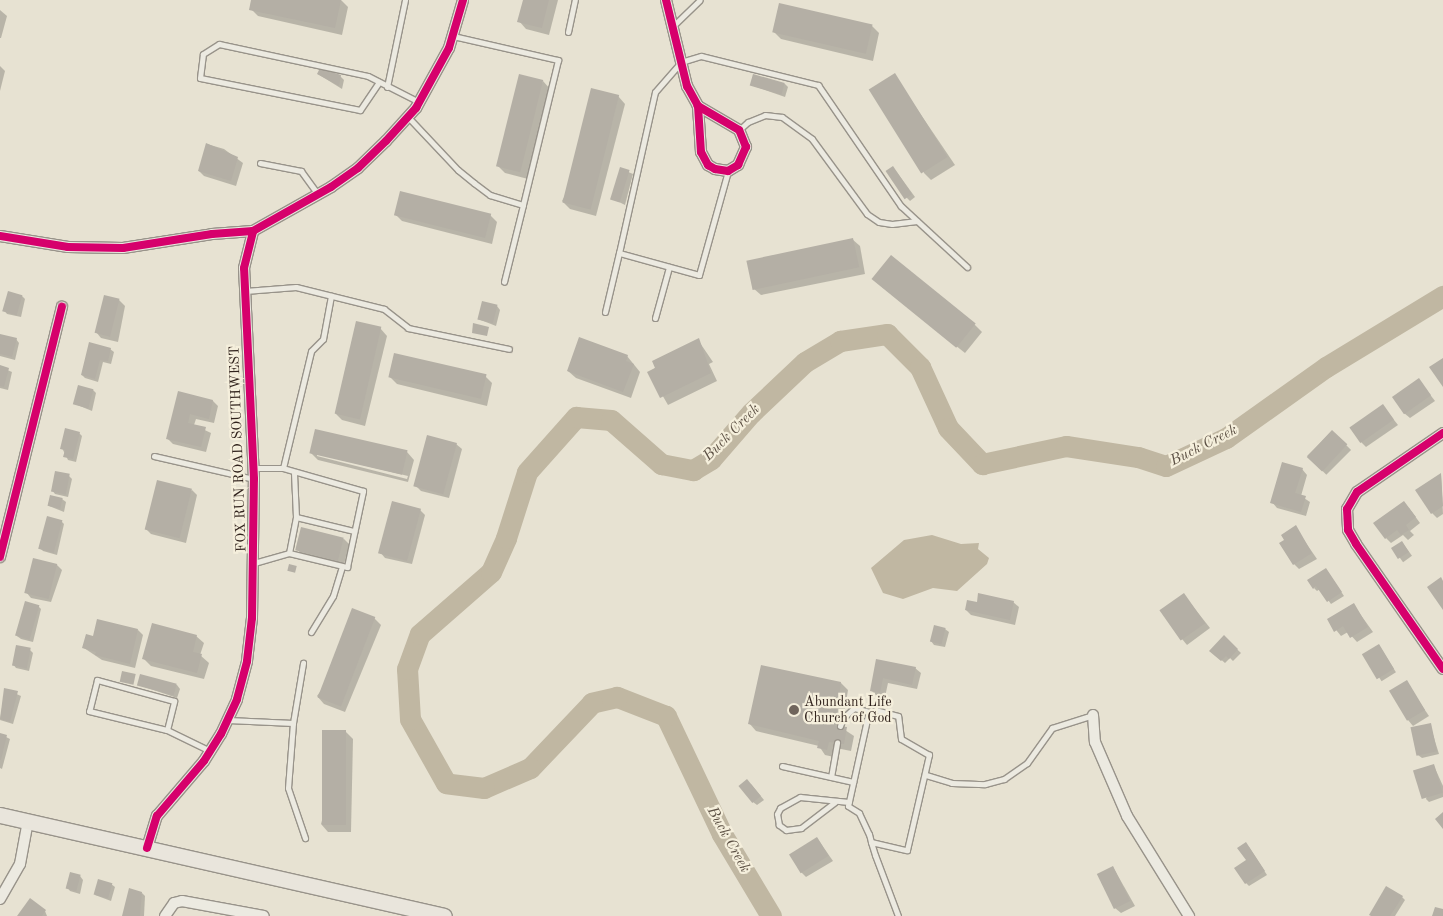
<!DOCTYPE html>
<html>
<head>
<meta charset="utf-8">
<style>
  body { margin:0 }
  #map { position:relative; width:1443px; height:916px; overflow:hidden; background:#e7e2d2; font-family:"Old Standard TT",serif }
  div>[style] { position:absolute }
  [style*='--x'] { left:calc(var(--x)*1px); top:calc(var(--y)*1px); width:calc(var(--w)*1px); rotate:calc(var(--a)*1deg) }
  .water>* { inset:0; background:#c0b7a2 }
  .shadow>* { inset:0; background:#0003; transform-origin:0 0 }
  .river>* { height:21px; margin:-10.5px; padding:0 10.5px; transform-origin:10.5px; border-radius:10.5px; background:#c0b7a2 }
  .building>* { inset:0; background:#b4afa5; transform-origin:0 0 }
  .roads { filter:drop-shadow(1px 0 #98938a) drop-shadow(-1px 0 #98938a) drop-shadow(0 1px #98938a) drop-shadow(0 -1px #98938a) }
  .lane>* { height:5px; margin:-2.5px; padding:0 2.5px; transform-origin:2.5px; border-radius:2.5px; background:#eceae1 }
  .street>* { height:10px; margin:-5px; padding:0 5px; transform-origin:5px; border-radius:5px; background:#eceae1 }
  .primary>* { height:15px; margin:-7.5px; padding:0 7.5px; transform-origin:7.5px; border-radius:7.5px; background:#e9e5dc }
  .cycleway>* { height:8px; margin:-4px; padding:0 4px; transform-origin:4px; border-radius:4px; background:#d6006c }
  .dots>* { width:14px; height:14px; translate:-50% -50%; box-sizing:border-box; border:2px solid #f5efdc; border-radius:50% }
  span { translate:-50% -50%; white-space:nowrap; text-align:center; line-height:1.15; -webkit-text-stroke:4.5px #f5efdc; paint-order:stroke }
  .street-label { font-size:14px; color:#30221c }
  .poi-label { font-size:14px; color:#30221c }
  .left { translate:0 -50%; text-align:left }
  .water-label { font-size:15px; color:#5c5044; font-style:italic }
</style>
</head>
<body>
<div id="map">
  <div class="water">
    <div style="clip-path:polygon(932px 535px,961px 544px,979px 543px,978px 549px,989px 558px,987px 564px,957px 591px,933px 588px,903px 599px,883px 593px,871px 568px,904px 540px)"></div>
  </div>
  <div class="shadow">
    <div style="clip-path:polygon(253px 0,341px 0,348px 7px,342px 35px,258px 16px,251px 9px)"></div>
    <div style="clip-path:polygon(524px 0,558px 0,549px 35px,526px 29px,519px 21px)"></div>
    <div style="clip-path:polygon(0 10px,7px 16px,1px 38px,0 38px)"></div>
    <div style="clip-path:polygon(872px 26px,879px 33px,873px 61px,781px 39px,774px 32px)"></div>
    <div style="clip-path:polygon(0 66px,5px 71px,0 91px)"></div>
    <div style="clip-path:polygon(318px 74px,340px 76px,344px 80px,342px 89px)"></div>
    <div style="clip-path:polygon(894px 75px,955px 165px,931px 180px,924px 173px)"></div>
    <div style="clip-path:polygon(543px 81px,550px 89px,528px 179px,505px 173px,498px 166px)"></div>
    <div style="clip-path:polygon(785px 84px,788px 87px,785px 97px,751px 85px)"></div>
    <div style="clip-path:polygon(618px 96px,625px 104px,596px 216px,570px 209px,562px 201px)"></div>
    <div style="clip-path:polygon(207px 144px,224px 149px,243px 163px,236px 186px,204px 176px,199px 171px)"></div>
    <div style="clip-path:polygon(621px 169px,633px 174px,625px 205px,613px 199px)"></div>
    <div style="clip-path:polygon(896px 171px,915px 197px,910px 201px,907px 198px)"></div>
    <div style="clip-path:polygon(395px 214px,490px 215px,497px 222px,492px 244px,402px 221px)"></div>
    <div style="clip-path:polygon(852px 239px,860px 246px,865px 274px,761px 295px,753px 288px)"></div>
    <div style="clip-path:polygon(881px 286px,975px 325px,982px 332px,965px 353px)"></div>
    <div style="clip-path:polygon(22px 296px,25px 299px,21px 317px,7px 314px,4px 310px)"></div>
    <div style="clip-path:polygon(119px 300px,125px 306px,118px 342px,101px 338px,96px 332px)"></div>
    <div style="clip-path:polygon(497px 306px,500px 310px,496px 326px,478px 319px)"></div>
    <div style="clip-path:polygon(380px 328px,387px 336px,365px 426px,342px 420px,335px 413px)"></div>
    <div style="clip-path:polygon(16px 339px,19px 343px,15px 360px,0 356px,0 340px)"></div>
    <div style="clip-path:polygon(698px 340px,713px 362px,709px 364px,717px 381px,668px 405px,649px 372px)"></div>
    <div style="clip-path:polygon(110px 349px,114px 352px,111px 364px,103px 362px,98px 382px,85px 378px,82px 375px)"></div>
    <div style="clip-path:polygon(627px 356px,640px 372px,631px 398px,576px 378px,568px 371px)"></div>
    <div style="clip-path:polygon(0 367px,12px 372px,8px 390px,0 388px)"></div>
    <div style="clip-path:polygon(485px 376px,492px 383px,487px 406px,397px 384px,390px 377px)"></div>
    <div style="clip-path:polygon(1419px 380px,1435px 401px,1410px 418px,1404px 413px)"></div>
    <div style="clip-path:polygon(93px 390px,96px 393px,92px 411px,75px 404px)"></div>
    <div style="clip-path:polygon(179px 392px,213px 401px,218px 406px,214px 423px,196px 419px,194px 425px,211px 433px,206px 452px,173px 444px,167px 438px)"></div>
    <div style="clip-path:polygon(1383px 406px,1398px 425px,1366px 447px,1360px 441px)"></div>
    <div style="left:1332px;top:431px;width:27px;height:35px;rotate:45deg"></div>
    <div style="clip-path:polygon(79px 433px,82px 436px,76px 462px,68px 460px,62px 448px)"></div>
    <div style="clip-path:polygon(456px 444px,462px 449px,449px 498px,421px 491px,415px 485px)"></div>
    <div style="clip-path:polygon(evenodd,407px 452px,414px 460px,408px 482px,318px 460px,311px 453px,407px 452px,317px 454px,408px 476px,407px 479px,317px 456px,317px 454px)"></div>
    <div style="clip-path:polygon(1302px 469px,1307px 475px,1301px 496px,1310px 502px,1306px 516px,1277px 508px,1272px 502px)"></div>
    <div style="clip-path:polygon(1441px 475px,1443px 514px,1437px 518px,1432px 513px)"></div>
    <div style="clip-path:polygon(69px 476px,72px 479px,68px 497px,55px 494px,52px 490px)"></div>
    <div style="clip-path:polygon(192px 490px,197px 495px,186px 543px,151px 534px,146px 529px)"></div>
    <div style="clip-path:polygon(62px 499px,66px 502px,64px 512px,49px 506px)"></div>
    <div style="clip-path:polygon(1409px 508px,1420px 523px,1410px 531px,1414px 535px,1408px 540px,1403px 535px,1391px 543px,1386px 538px)"></div>
    <div style="clip-path:polygon(420px 510px,425px 515px,412px 564px,385px 558px,380px 552px)"></div>
    <div style="clip-path:polygon(61px 521px,64px 524px,57px 555px,43px 551px,40px 548px)"></div>
    <div style="clip-path:polygon(1295px 527px,1317px 559px,1299px 569px,1294px 564px,1285px 540px)"></div>
    <div style="clip-path:polygon(344px 539px,349px 544px,344px 565px,302px 555px,297px 549px)"></div>
    <div style="left:1402px;top:542px;width:17px;height:11px;rotate:54deg"></div>
    <div style="clip-path:polygon(34px 559px,57px 565px,62px 570px,51px 602px,31px 598px,26px 592px)"></div>
    <div style="clip-path:polygon(1326px 569px,1344px 596px,1331px 604px,1320px 589px,1317px 591px,1314px 588px)"></div>
    <div style="clip-path:polygon(1184px 595px,1210px 628px,1187px 645px,1182px 639px)"></div>
    <div style="clip-path:polygon(1013px 602px,1019px 607px,1015px 625px,971px 615px,966px 610px,978px 604px)"></div>
    <div style="clip-path:polygon(1353px 604px,1373px 632px,1357px 642px,1348px 632px,1341px 636px,1328px 620px)"></div>
    <div style="clip-path:polygon(38px 606px,41px 609px,33px 642px,21px 639px,17px 636px)"></div>
    <div style="clip-path:polygon(374px 618px,381px 625px,345px 712px,324px 704px,317px 696px)"></div>
    <div style="clip-path:polygon(945px 629px,949px 632px,945px 647px,934px 645px,931px 641px)"></div>
    <div style="clip-path:polygon(138px 630px,143px 635px,135px 668px,102px 660px,84px 648px)"></div>
    <div style="clip-path:polygon(196px 636px,204px 643px,200px 655px,209px 663px,204px 679px,151px 666px,144px 659px)"></div>
    <div style="clip-path:polygon(1224px 637px,1241px 653px,1233px 661px,1230px 658px,1225px 663px,1211px 651px)"></div>
    <div style="left:1379px;top:645px;width:32px;height:17px;rotate:58deg"></div>
    <div style="clip-path:polygon(30px 650px,33px 653px,29px 671px,16px 668px,13px 664px)"></div>
    <div style="clip-path:polygon(877px 660px,915px 668px,921px 673px,917px 689px,888px 683px,885px 697px,876px 695px,871px 690px)"></div>
    <div style="clip-path:polygon(1406px 682px,1429px 716px,1413px 726px,1408px 720px)"></div>
    <div style="clip-path:polygon(841px 683px,848px 690px,842px 728px,854px 736px,851px 751px,836px 748px,834px 757px,825px 755px,819px 746px,756px 731px,749px 723px)"></div>
    <div style="clip-path:polygon(139px 685px,177px 685px,180px 689px,177px 698px)"></div>
    <div style="clip-path:polygon(5px 689px,21px 696px,13px 724px,0 720px)"></div>
    <div style="clip-path:polygon(1430px 725px,1439px 754px,1422px 758px,1418px 755px)"></div>
    <div style="clip-path:polygon(346px 732px,353px 739px,351px 832px,328px 832px,321px 824px)"></div>
    <div style="clip-path:polygon(0 734px,10px 739px,2px 769px,0 768px)"></div>
    <div style="clip-path:polygon(1434px 766px,1443px 786px,1443px 797px,1429px 802px,1426px 799px)"></div>
    <div style="clip-path:polygon(751px 784px,764px 800px,757px 805px,753px 802px)"></div>
    <div style="clip-path:polygon(817px 838px,833px 861px,806px 877px,801px 872px)"></div>
    <div style="clip-path:polygon(1249px 847px,1267px 875px,1249px 886px,1246px 883px)"></div>
    <div style="clip-path:polygon(1113px 867px,1135px 906px,1121px 913px,1115px 908px)"></div>
    <div style="clip-path:polygon(80px 876px,83px 880px,80px 894px,70px 891px,67px 887px)"></div>
    <div style="clip-path:polygon(111px 884px,115px 887px,111px 901px,95px 895px)"></div>
    <div style="clip-path:polygon(142px 893px,145px 896px,144px 916px,123px 916px)"></div>
    <div style="clip-path:polygon(1402px 897px,1405px 900px,1395px 916px,1372px 916px)"></div>
    <div style="clip-path:polygon(45px 911px,47px 916px,19px 916px)"></div>
  </div>
  <div class="river">
    <div style="--x:771;--y:916;--w:96;--a:-120.9"></div>
    <div style="--x:722;--y:834;--w:131;--a:-115.4"></div>
    <div style="--x:666;--y:716;--w:53;--a:-158.8"></div>
    <div style="--x:617;--y:697;--w:26;--a:167"></div>
    <div style="--x:592;--y:703;--w:90;--a:133.6"></div>
    <div style="--x:530;--y:768;--w:50;--a:156.5"></div>
    <div style="--x:484;--y:788;--w:38;--a:-173"></div>
    <div style="--x:446;--y:783;--w:73;--a:-119.4"></div>
    <div style="--x:410;--y:719;--w:50;--a:-93.4"></div>
    <div style="--x:407;--y:669;--w:37;--a:-70"></div>
    <div style="--x:420;--y:634;--w:94;--a:-41.1"></div>
    <div style="--x:491;--y:572;--w:37;--a:-66"></div>
    <div style="--x:506;--y:538;--w:69;--a:-72.3"></div>
    <div style="--x:527;--y:472;--w:74;--a:-48.3"></div>
    <div style="--x:576;--y:417;--w:35;--a:5"></div>
    <div style="--x:611;--y:420;--w:67;--a:41.3"></div>
    <div style="--x:661;--y:464;--w:33;--a:11"></div>
    <div style="--x:693;--y:470;--w:21;--a:-31"></div>
    <div style="--x:711;--y:459;--w:61;--a:-49"></div>
    <div style="--x:751;--y:413;--w:74;--a:-43.4"></div>
    <div style="--x:805;--y:362;--w:41;--a:-31"></div>
    <div style="--x:840;--y:341;--w:48;--a:-8.5"></div>
    <div style="--x:887;--y:334;--w:47;--a:45"></div>
    <div style="--x:920;--y:367;--w:67;--a:65.3"></div>
    <div style="--x:948;--y:428;--w:50;--a:46.6"></div>
    <div style="--x:982;--y:464;--w:86;--a:-12.1"></div>
    <div style="--x:1066;--y:446;--w:73;--a:8.7"></div>
    <div style="--x:1138;--y:457;--w:29;--a:18"></div>
    <div style="--x:1166;--y:466;--w:66;--a:-25"></div>
    <div style="--x:1226;--y:438;--w:123;--a:-35.4"></div>
    <div style="--x:1326;--y:367;--w:137;--a:-31.3"></div>
  </div>
  <div class="building">
    <div style="clip-path:polygon(251px 0,341px 0,335px 28px,249px 10px)"></div>
    <div style="clip-path:polygon(523px 0,549px 0,542px 28px,517px 22px)"></div>
    <div style="left:779px;top:3px;width:96px;height:30px;rotate:13deg"></div>
    <div style="clip-path:polygon(320px 68px,341px 75px,339px 86px,317px 74px)"></div>
    <div style="left:895px;top:73px;width:99px;height:31px;rotate:58deg"></div>
    <div style="left:519px;top:74px;width:25px;height:95px;rotate:14deg"></div>
    <div style="left:753px;top:74px;width:33px;height:12px;rotate:16deg"></div>
    <div style="left:591px;top:88px;width:29px;height:118px;rotate:14deg"></div>
    <div style="clip-path:polygon(206px 143px,238px 157px,231px 181px,198px 171px)"></div>
    <div style="left:893px;top:166px;width:34px;height:9px;rotate:56deg"></div>
    <div style="left:620px;top:167px;width:10px;height:34px;rotate:17deg"></div>
    <div style="left:400px;top:191px;width:94px;height:25px;rotate:14deg"></div>
    <div style="left:853px;top:238px;width:30px;height:109px;rotate:78deg"></div>
    <div style="left:891px;top:255px;width:109px;height:31px;rotate:39deg"></div>
    <div style="left:8px;top:291px;width:15px;height:21px;rotate:16deg"></div>
    <div style="left:104px;top:295px;width:16px;height:39px;rotate:14deg"></div>
    <div style="left:482px;top:301px;width:16px;height:19px;rotate:14deg"></div>
    <div style="left:356px;top:321px;width:26px;height:95px;rotate:13deg"></div>
    <div style="clip-path:polygon(473px 323px,489px 327px,487px 336px,472px 333px)"></div>
    <div style="clip-path:polygon(0 334px,17px 338px,12px 357px,0 354px)"></div>
    <div style="clip-path:polygon(579px 337px,628px 355px,626px 361px,634px 364px,623px 392px,567px 371px)"></div>
    <div style="clip-path:polygon(699px 338px,711px 373px,660px 398px,647px 372px,655px 368px,652px 361px)"></div>
    <div style="clip-path:polygon(89px 342px,111px 348px,108px 361px,100px 360px,95px 379px,81px 375px)"></div>
    <div style="left:394px;top:353px;width:95px;height:25px;rotate:13deg"></div>
    <div style="clip-path:polygon(1443px 358px,1443px 387px,1429px 367px)"></div>
    <div style="clip-path:polygon(0 365px,9px 368px,4px 387px,0 386px)"></div>
    <div style="left:1419px;top:378px;width:21px;height:33px;rotate:55deg"></div>
    <div style="left:78px;top:385px;width:16px;height:20px;rotate:15deg"></div>
    <div style="clip-path:polygon(178px 391px,213px 400px,209px 419px,190px 414px,188px 423px,206px 427px,201px 447px,166px 439px)"></div>
    <div style="left:1383px;top:404px;width:19px;height:41px;rotate:55deg"></div>
    <div style="clip-path:polygon(65px 428px,80px 432px,73px 459px,63px 457px,65px 450px,60px 449px)"></div>
    <div style="left:315px;top:429px;width:95px;height:25px;rotate:13deg"></div>
    <div style="left:1332px;top:430px;width:21px;height:37px;rotate:43deg"></div>
    <div style="left:427px;top:435px;width:31px;height:53px;rotate:15deg"></div>
    <div style="clip-path:polygon(1282px 462px,1303px 468px,1295px 493px,1306px 496px,1301px 512px,1270px 503px)"></div>
    <div style="left:55px;top:471px;width:15px;height:21px;rotate:11deg"></div>
    <div style="clip-path:polygon(1441px 473px,1443px 506px,1431px 514px,1415px 490px)"></div>
    <div style="left:157px;top:480px;width:36px;height:51px;rotate:14deg"></div>
    <div style="left:50px;top:495px;width:13px;height:11px;rotate:13deg"></div>
    <div style="left:392px;top:501px;width:30px;height:54px;rotate:15deg"></div>
    <div style="clip-path:polygon(1404px 501px,1416px 517px,1406px 525px,1409px 530px,1401px 535px,1397px 530px,1385px 539px,1373px 523px)"></div>
    <div style="left:47px;top:516px;width:16px;height:34px;rotate:15deg"></div>
    <div style="clip-path:polygon(1296px 525px,1312px 553px,1293px 565px,1279px 543px,1284px 540px,1281px 535px)"></div>
    <div style="left:301px;top:527px;width:44px;height:24px;rotate:14deg"></div>
    <div style="left:1402px;top:541px;width:13px;height:13px;rotate:58deg"></div>
    <div style="left:33px;top:558px;width:25px;height:36px;rotate:14deg"></div>
    <div style="left:289px;top:564px;width:8px;height:7px;rotate:14deg"></div>
    <div style="clip-path:polygon(1326px 568px,1342px 592px,1327px 602px,1316px 586px,1313px 589px,1307px 580px)"></div>
    <div style="clip-path:polygon(1441px 577px,1443px 581px,1443px 610px,1427px 587px)"></div>
    <div style="clip-path:polygon(978px 593px,1014px 601px,1010px 620px,965px 610px,967px 600px,977px 602px)"></div>
    <div style="left:1184px;top:593px;width:37px;height:30px;rotate:55deg"></div>
    <div style="left:25px;top:601px;width:15px;height:36px;rotate:16deg"></div>
    <div style="clip-path:polygon(1354px 603px,1368px 627px,1350px 638px,1343px 626px,1334px 632px,1327px 619px)"></div>
    <div style="left:352px;top:608px;width:25px;height:96px;rotate:21deg"></div>
    <div style="clip-path:polygon(97px 619px,138px 629px,130px 664px,95px 655px,96px 652px,82px 648px,86px 634px,93px 636px)"></div>
    <div style="clip-path:polygon(152px 623px,197px 635px,193px 652px,202px 654px,197px 673px,142px 659px)"></div>
    <div style="left:934px;top:625px;width:12px;height:17px;rotate:14deg"></div>
    <div style="clip-path:polygon(1224px 635px,1238px 649px,1229px 659px,1226px 656px,1221px 661px,1209px 651px)"></div>
    <div style="left:1379px;top:644px;width:29px;height:20px;rotate:59deg"></div>
    <div style="left:16px;top:645px;width:15px;height:21px;rotate:11deg"></div>
    <div style="clip-path:polygon(876px 659px,916px 667px,912px 685px,883px 678px,880px 693px,870px 691px)"></div>
    <div style="clip-path:polygon(761px 665px,841px 682px,835px 726px,847px 727px,844px 744px,829px 742px,827px 750px,817px 748px,819px 741px,748px 724px)"></div>
    <div style="left:122px;top:671px;width:14px;height:11px;rotate:12deg"></div>
    <div style="left:140px;top:674px;width:38px;height:12px;rotate:15deg"></div>
    <div style="left:1407px;top:680px;width:35px;height:21px;rotate:59deg"></div>
    <div style="clip-path:polygon(4px 688px,18px 691px,10px 722px,0 719px)"></div>
    <div style="left:1431px;top:723px;width:29px;height:21px;rotate:78deg"></div>
    <div style="left:322px;top:730px;width:24px;height:95px"></div>
    <div style="clip-path:polygon(0 733px,7px 735px,1px 760px,0 760px)"></div>
    <div style="left:1434px;top:764px;width:30px;height:22px;rotate:73deg"></div>
    <div style="left:747px;top:779px;width:22px;height:11px;rotate:51deg"></div>
    <div style="clip-path:polygon(1443px 812px,1443px 829px,1435px 819px)"></div>
    <div style="left:817px;top:837px;width:22px;height:33px;rotate:58deg"></div>
    <div style="clip-path:polygon(1246px 842px,1265px 871px,1245px 884px,1234px 868px,1246px 860px,1237px 848px)"></div>
    <div style="left:1113px;top:866px;width:39px;height:18px;rotate:64deg"></div>
    <div style="left:70px;top:872px;width:11px;height:17px;rotate:15deg"></div>
    <div style="left:98px;top:879px;width:15px;height:16px;rotate:16deg"></div>
    <div style="clip-path:polygon(1386px 886px,1403px 896px,1390px 916px,1371px 916px,1369px 915px)"></div>
    <div style="clip-path:polygon(129px 888px,142px 892px,140px 916px,122px 916px)"></div>
    <div style="clip-path:polygon(30px 898px,46px 910px,42px 916px,17px 916px)"></div>
    <div style="clip-path:polygon(1435px 907px,1443px 909px,1443px 916px,1432px 916px)"></div>
  </div>
  <div class="roads">
    <div class="lane">
      <div style="--x:673;--y:26;--w:37;--a:-44"></div>
      <div style="--x:568;--y:32;--w:33;--a:-78"></div>
      <div style="--x:453;--y:36;--w:108;--a:12.9"></div>
      <div style="--x:558;--y:60;--w:149;--a:103.6"></div>
      <div style="--x:379;--y:82;--w:34;--a:124"></div>
      <div style="--x:360;--y:110;--w:163;--a:-168.7"></div>
      <div style="--x:200;--y:78;--w:24;--a:-83"></div>
      <div style="--x:203;--y:54;--w:19;--a:-32"></div>
      <div style="--x:219;--y:44;--w:152;--a:12.1"></div>
      <div style="--x:368;--y:76;--w:57;--a:27"></div>
      <div style="--x:387;--y:87;--w:89;--a:-78.3"></div>
      <div style="--x:408;--y:117;--w:73;--a:46.7"></div>
      <div style="--x:458;--y:170;--w:21;--a:39"></div>
      <div style="--x:474;--y:183;--w:20;--a:37"></div>
      <div style="--x:490;--y:195;--w:34;--a:17"></div>
      <div style="--x:523;--y:205;--w:79;--a:103.9"></div>
      <div style="--x:739;--y:130;--w:12;--a:-42"></div>
      <div style="--x:748;--y:122;--w:18;--a:-22"></div>
      <div style="--x:765;--y:115;--w:17;--a:7"></div>
      <div style="--x:782;--y:117;--w:37;--a:36"></div>
      <div style="--x:812;--y:139;--w:93;--a:53.7"></div>
      <div style="--x:867;--y:214;--w:14;--a:34"></div>
      <div style="--x:879;--y:222;--w:13;--a:9"></div>
      <div style="--x:892;--y:224;--w:25;--a:-7"></div>
      <div style="--x:260;--y:163;--w:42;--a:11"></div>
      <div style="--x:301;--y:171;--w:29;--a:54"></div>
      <div style="--x:728;--y:171;--w:108;--a:105.6"></div>
      <div style="--x:699;--y:275;--w:83;--a:-164.6"></div>
      <div style="--x:619;--y:253;--w:165;--a:-77.4"></div>
      <div style="--x:655;--y:92;--w:40;--a:-49"></div>
      <div style="--x:681;--y:62;--w:21;--a:-17"></div>
      <div style="--x:701;--y:56;--w:121;--a:13.9"></div>
      <div style="--x:818;--y:85;--w:147;--a:55.6"></div>
      <div style="--x:901;--y:206;--w:90;--a:42.7"></div>
      <div style="--x:245;--y:291;--w:51;--a:-4.5"></div>
      <div style="--x:296;--y:287;--w:91;--a:14"></div>
      <div style="--x:384;--y:309;--w:31;--a:38"></div>
      <div style="--x:408;--y:328;--w:103;--a:11.7"></div>
      <div style="--x:605;--y:312;--w:61;--a:-76.7"></div>
      <div style="--x:655;--y:318;--w:53;--a:-74.6"></div>
      <div style="--x:154;--y:456;--w:103;--a:13"></div>
      <div style="--x:254;--y:468;--w:29;--a:0"></div>
      <div style="--x:283;--y:468;--w:120;--a:-76.5"></div>
      <div style="--x:311;--y:351;--w:17;--a:-45"></div>
      <div style="--x:323;--y:339;--w:44;--a:-79.5"></div>
      <div style="--x:294;--y:473;--w:44;--a:87.4"></div>
      <div style="--x:289;--y:553;--w:37;--a:-79"></div>
      <div style="--x:296;--y:517;--w:60;--a:13.6"></div>
      <div style="--x:254;--y:563;--w:36;--a:-16"></div>
      <div style="--x:289;--y:553;--w:60;--a:13.6"></div>
      <div style="--x:347;--y:567;--w:78;--a:-78.1"></div>
      <div style="--x:363;--y:491;--w:83;--a:-164"></div>
      <div style="--x:311;--y:632;--w:42;--a:-58.6"></div>
      <div style="--x:333;--y:596;--w:31;--a:-73"></div>
      <div style="--x:228;--y:720;--w:65;--a:2.6"></div>
      <div style="--x:293;--y:723;--w:65;--a:94.4"></div>
      <div style="--x:288;--y:788;--w:53;--a:71.2"></div>
      <div style="--x:293;--y:723;--w:61;--a:-80.5"></div>
      <div style="--x:840;--y:726;--w:9;--a:-69"></div>
      <div style="--x:843;--y:718;--w:15;--a:-42"></div>
      <div style="--x:854;--y:708;--w:16;--a:14"></div>
      <div style="--x:167;--y:730;--w:30;--a:-76"></div>
      <div style="--x:174;--y:701;--w:80;--a:-164.7"></div>
      <div style="--x:97;--y:680;--w:32;--a:104"></div>
      <div style="--x:89;--y:711;--w:80;--a:13.7"></div>
      <div style="--x:167;--y:730;--w:48;--a:26"></div>
      <div style="--x:782;--y:766;--w:73;--a:12.7"></div>
      <div style="--x:926;--y:775;--w:27;--a:17"></div>
      <div style="--x:952;--y:783;--w:33;--a:2"></div>
      <div style="--x:985;--y:784;--w:20;--a:-15"></div>
      <div style="--x:1004;--y:779;--w:28;--a:-35"></div>
      <div style="--x:1027;--y:763;--w:43;--a:-54.5"></div>
      <div style="--x:1052;--y:728;--w:43;--a:-17.6"></div>
      <div style="--x:831;--y:777;--w:35;--a:-80"></div>
      <div style="--x:835;--y:802;--w:43;--a:142.6"></div>
      <div style="--x:801;--y:828;--w:15;--a:172"></div>
      <div style="--x:786;--y:830;--w:9;--a:-144"></div>
      <div style="--x:779;--y:825;--w:11;--a:-100"></div>
      <div style="--x:777;--y:814;--w:7;--a:-63"></div>
      <div style="--x:780;--y:808;--w:23;--a:-29"></div>
      <div style="--x:800;--y:797;--w:49;--a:5.8"></div>
      <div style="--x:871;--y:842;--w:37;--a:13"></div>
      <div style="--x:907;--y:850;--w:98;--a:-77"></div>
      <div style="--x:929;--y:755;--w:32;--a:-150"></div>
      <div style="--x:901;--y:739;--w:23;--a:-97"></div>
      <div style="--x:898;--y:716;--w:23;--a:-165"></div>
      <div style="--x:876;--y:710;--w:9;--a:148"></div>
      <div style="--x:868;--y:715;--w:93;--a:102.4"></div>
      <div style="--x:848;--y:806;--w:13;--a:32"></div>
      <div style="--x:859;--y:813;--w:23;--a:65"></div>
      <div style="--x:869;--y:834;--w:8;--a:76"></div>
      <div style="--x:871;--y:842;--w:14;--a:73"></div>
      <div style="--x:875;--y:855;--w:65;--a:69.3"></div>
    </div>
    <div class="street">
      <div style="--x:666;--y:0;--w:89;--a:76.3"></div>
      <div style="--x:687;--y:86;--w:23;--a:61"></div>
      <div style="--x:698;--y:106;--w:46;--a:86.3"></div>
      <div style="--x:701;--y:152;--w:15;--a:62"></div>
      <div style="--x:708;--y:165;--w:8;--a:30"></div>
      <div style="--x:715;--y:169;--w:13;--a:9"></div>
      <div style="--x:728;--y:171;--w:12;--a:-31"></div>
      <div style="--x:738;--y:165;--w:20;--a:-66"></div>
      <div style="--x:746;--y:147;--w:18;--a:-112"></div>
      <div style="--x:739;--y:130;--w:48;--a:-149.7"></div>
      <div style="--x:0;--y:236;--w:69;--a:9.2"></div>
      <div style="--x:68;--y:247;--w:55;--a:1"></div>
      <div style="--x:123;--y:248;--w:90;--a:-8.9"></div>
      <div style="--x:212;--y:234;--w:41;--a:-4.2"></div>
      <div style="--x:253;--y:231;--w:90;--a:-29.4"></div>
      <div style="--x:331;--y:187;--w:33;--a:-35"></div>
      <div style="--x:358;--y:168;--w:39;--a:-44"></div>
      <div style="--x:386;--y:141;--w:45;--a:-47.7"></div>
      <div style="--x:416;--y:108;--w:68;--a:-61.2"></div>
      <div style="--x:449;--y:48;--w:50;--a:-73.7"></div>
      <div style="--x:1443;--y:433;--w:104;--a:145.5"></div>
      <div style="--x:1357;--y:492;--w:20;--a:120"></div>
      <div style="--x:1347;--y:509;--w:21;--a:87"></div>
      <div style="--x:1348;--y:530;--w:16;--a:60"></div>
      <div style="--x:1356;--y:544;--w:152;--a:55.2"></div>
      <div style="--x:0;--y:557;--w:258;--a:-76.1"></div>
      <div style="--x:1093;--y:715;--w:27;--a:86"></div>
      <div style="--x:1095;--y:742;--w:81;--a:66.6"></div>
      <div style="--x:1127;--y:816;--w:118;--a:58.2"></div>
      <div style="--x:147;--y:848;--w:34;--a:-73"></div>
      <div style="--x:157;--y:816;--w:72;--a:-49.5"></div>
      <div style="--x:204;--y:761;--w:32;--a:-58"></div>
      <div style="--x:221;--y:734;--w:38;--a:-65"></div>
      <div style="--x:237;--y:699;--w:39;--a:-75"></div>
      <div style="--x:247;--y:661;--w:43;--a:-83.4"></div>
      <div style="--x:252;--y:618;--w:139;--a:-89.2"></div>
      <div style="--x:254;--y:479;--w:211;--a:-92.7"></div>
      <div style="--x:244;--y:268;--w:38;--a:-76"></div>
      <div style="--x:0;--y:899;--w:40;--a:-60.3"></div>
      <div style="--x:20;--y:864;--w:44;--a:-79.5"></div>
      <div style="--x:165;--y:916;--w:16;--a:-55"></div>
      <div style="--x:174;--y:903;--w:8;--a:-14"></div>
      <div style="--x:182;--y:901;--w:83;--a:10.4"></div>
    </div>
    <div class="primary">
      <div style="--x:0;--y:815;--w:455;--a:12.8"></div>
    </div>
  </div>
  <div class="cycleway">
    <div style="--x:666;--y:0;--w:89;--a:76.3"></div>
    <div style="--x:687;--y:86;--w:23;--a:61"></div>
    <div style="--x:698;--y:106;--w:46;--a:86.3"></div>
    <div style="--x:701;--y:152;--w:15;--a:62"></div>
    <div style="--x:708;--y:165;--w:8;--a:30"></div>
    <div style="--x:715;--y:169;--w:13;--a:9"></div>
    <div style="--x:728;--y:171;--w:12;--a:-31"></div>
    <div style="--x:738;--y:165;--w:20;--a:-66"></div>
    <div style="--x:746;--y:147;--w:18;--a:-112"></div>
    <div style="--x:739;--y:130;--w:48;--a:-149.7"></div>
    <div style="--x:0;--y:236;--w:69;--a:9.2"></div>
    <div style="--x:68;--y:247;--w:55;--a:1"></div>
    <div style="--x:123;--y:248;--w:90;--a:-8.9"></div>
    <div style="--x:212;--y:234;--w:41;--a:-4.2"></div>
    <div style="--x:253;--y:231;--w:90;--a:-29.4"></div>
    <div style="--x:331;--y:187;--w:33;--a:-35"></div>
    <div style="--x:358;--y:168;--w:39;--a:-44"></div>
    <div style="--x:386;--y:141;--w:45;--a:-47.7"></div>
    <div style="--x:416;--y:108;--w:68;--a:-61.2"></div>
    <div style="--x:449;--y:48;--w:50;--a:-73.7"></div>
    <div style="--x:1443;--y:433;--w:104;--a:145.5"></div>
    <div style="--x:1357;--y:492;--w:20;--a:120"></div>
    <div style="--x:1347;--y:509;--w:21;--a:87"></div>
    <div style="--x:1348;--y:530;--w:16;--a:60"></div>
    <div style="--x:1356;--y:544;--w:152;--a:55.2"></div>
    <div style="--x:0;--y:557;--w:258;--a:-76.1"></div>
    <div style="--x:147;--y:848;--w:34;--a:-73"></div>
    <div style="--x:157;--y:816;--w:72;--a:-49.5"></div>
    <div style="--x:204;--y:761;--w:32;--a:-58"></div>
    <div style="--x:221;--y:734;--w:38;--a:-65"></div>
    <div style="--x:237;--y:699;--w:39;--a:-75"></div>
    <div style="--x:247;--y:661;--w:43;--a:-83.4"></div>
    <div style="--x:252;--y:618;--w:139;--a:-89.2"></div>
    <div style="--x:254;--y:479;--w:211;--a:-92.7"></div>
    <div style="--x:244;--y:268;--w:38;--a:-76"></div>
  </div>
  <div class="dots">
    <div style="left:794px;top:710px;background:#70655c"></div>
  </div>
  <div class="street-label">
    <span style="left:238px;top:449px;rotate:-92deg">FOX RUN ROAD SOUTHWEST</span>
  </div>
  <div class="poi-label">
    <span class="left" style="left:804px;top:710px">Abundant Life<br>Church of God</span>
  </div>
  <div class="water-label">
    <span style="left:732px;top:433px;rotate:-45deg">Buck Creek</span>
    <span style="left:1204px;top:446px;rotate:-27deg">Buck Creek</span>
    <span style="left:728px;top:840px;rotate:61deg">Buck Creek</span>
  </div>
</div>
</body>
</html>
